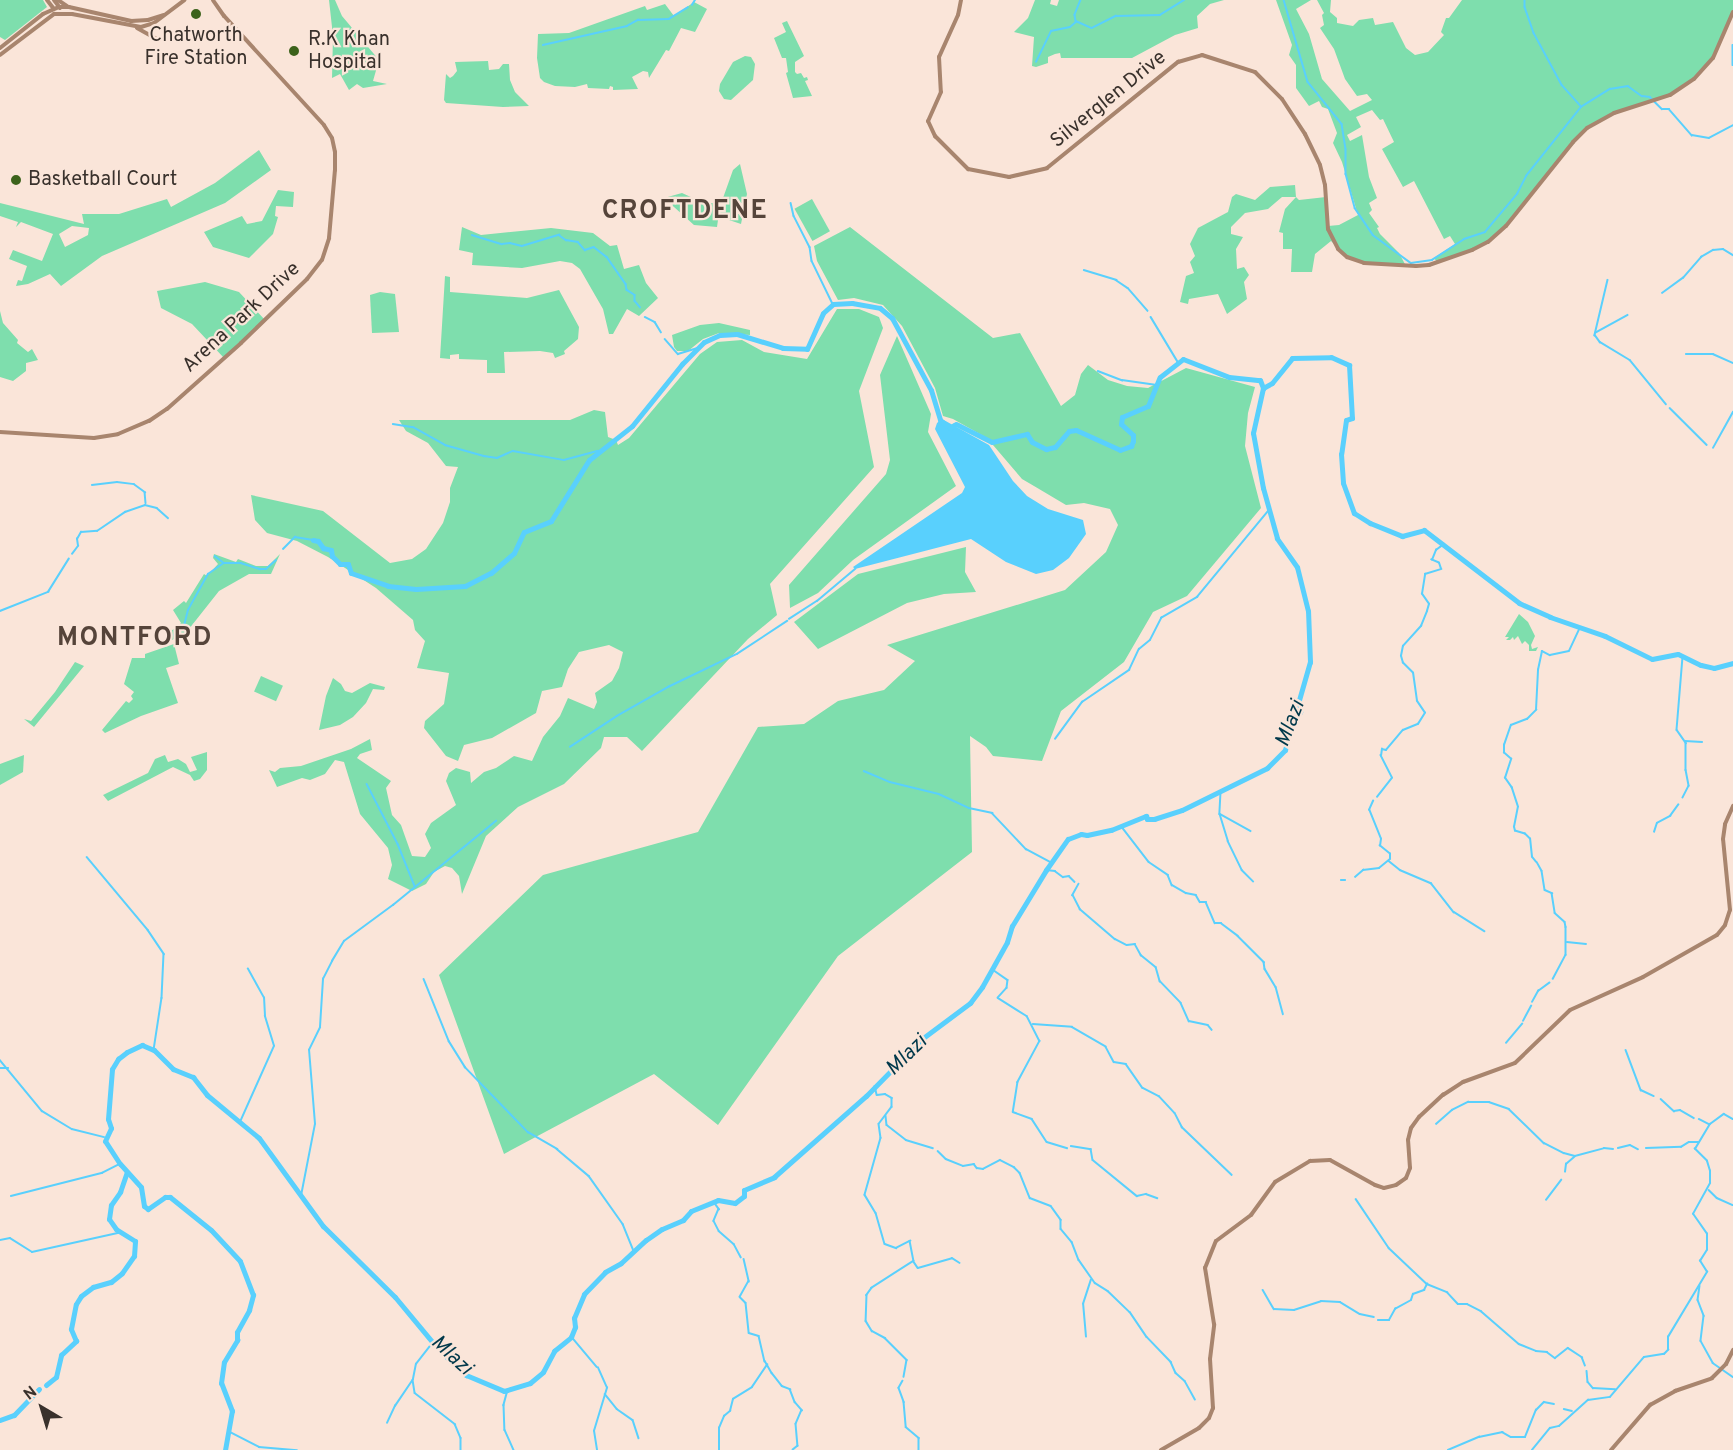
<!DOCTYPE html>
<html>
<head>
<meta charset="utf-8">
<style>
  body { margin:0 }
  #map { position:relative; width:1733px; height:1450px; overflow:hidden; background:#fae5d9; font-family:Overpass,sans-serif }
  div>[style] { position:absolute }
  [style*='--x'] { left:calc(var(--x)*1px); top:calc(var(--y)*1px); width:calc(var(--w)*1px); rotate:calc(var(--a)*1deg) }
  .green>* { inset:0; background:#7edead; transform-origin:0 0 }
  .water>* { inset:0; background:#59d0fd }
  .stream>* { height:1.5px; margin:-0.75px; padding:0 0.75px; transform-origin:0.75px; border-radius:0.75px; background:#59d0fd }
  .river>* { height:5px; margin:-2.5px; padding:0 2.5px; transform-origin:2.5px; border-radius:2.5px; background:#59d0fd }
  .minor>* { height:4px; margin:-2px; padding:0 2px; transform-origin:2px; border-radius:2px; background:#a8856e }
  .dots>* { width:16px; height:16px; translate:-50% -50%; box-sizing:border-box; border:3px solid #fae5d9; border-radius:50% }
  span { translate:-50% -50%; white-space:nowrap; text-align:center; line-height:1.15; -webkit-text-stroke:4.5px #fae5d9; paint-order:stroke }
  .poi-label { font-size:20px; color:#39312c }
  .left { translate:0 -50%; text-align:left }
  .street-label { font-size:20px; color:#39312c }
  .water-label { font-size:21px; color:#00384a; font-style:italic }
  .district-label { font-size:26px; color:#55443a; font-weight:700; letter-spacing:1.5px }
  .north { position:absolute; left:12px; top:1378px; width:60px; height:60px; -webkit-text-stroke:4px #fae5d9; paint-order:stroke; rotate:322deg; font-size:16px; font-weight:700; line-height:24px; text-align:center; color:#39312c }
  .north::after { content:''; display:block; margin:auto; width:21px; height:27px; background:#39312c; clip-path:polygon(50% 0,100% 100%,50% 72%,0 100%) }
</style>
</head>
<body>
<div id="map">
  <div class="green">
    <div style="clip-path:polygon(0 0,43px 0,47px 7px,5px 40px,0 37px)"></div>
    <div style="clip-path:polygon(329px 0,335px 0,342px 16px,379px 60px,373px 81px,387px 84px,363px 88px,357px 84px,349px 90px,340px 74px,332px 78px,333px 36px)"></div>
    <div style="clip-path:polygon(1035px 0,1051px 0,1050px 4px,1057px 6px,1059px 0,1224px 0,1210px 4px,1197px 16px,1198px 28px,1175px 35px,1132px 58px,1061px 58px,1060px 53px,1055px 54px,1048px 57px,1048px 63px,1036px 67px,1032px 66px,1034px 37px,1014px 32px,1028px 18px)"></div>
    <div style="clip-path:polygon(1276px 0,1311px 0,1296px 9px,1309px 34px,1322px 79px,1350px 111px,1372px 100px,1367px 94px,1357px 96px,1345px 79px,1334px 49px,1320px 28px,1324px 25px,1322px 15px,1324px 13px,1317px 0,1331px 0,1330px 12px,1337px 18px,1337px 23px,1353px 26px,1359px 20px,1373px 18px,1375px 25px,1393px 22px,1406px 48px,1415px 55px,1428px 52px,1444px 35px,1441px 32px,1446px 18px,1449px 18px,1462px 0,1733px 0,1733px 10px,1716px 52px,1697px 76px,1670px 94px,1614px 112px,1587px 128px,1502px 230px,1477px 248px,1437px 262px,1434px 258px,1455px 244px,1450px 236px,1444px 239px,1414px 181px,1403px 187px,1382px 149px,1394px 142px,1383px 119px,1380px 120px,1372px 110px,1356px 117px,1361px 127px,1347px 135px,1350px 141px,1362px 135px,1369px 177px,1377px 198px,1369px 203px,1372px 210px,1369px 213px,1379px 227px,1377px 228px,1380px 234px,1399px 253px,1406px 266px,1373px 264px,1348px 257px,1331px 241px,1315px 254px,1312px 272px,1291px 272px,1292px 249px,1283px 249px,1283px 233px,1279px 232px,1285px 209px,1296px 197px,1282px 197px,1268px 209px,1245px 213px,1231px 227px,1231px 234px,1243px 237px,1236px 249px,1237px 269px,1244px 267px,1249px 275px,1244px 282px,1247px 299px,1227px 314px,1218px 294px,1189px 299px,1188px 304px,1180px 302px,1186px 276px,1194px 273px,1190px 262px,1195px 256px,1190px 244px,1198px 228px,1228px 212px,1232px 197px,1236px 194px,1255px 200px,1270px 187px,1295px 185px,1296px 197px,1299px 200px,1326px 197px,1328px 226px,1339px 225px,1358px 215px,1342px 162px,1333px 143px,1337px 133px,1328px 109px,1322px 107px,1319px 101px,1309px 106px,1296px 88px,1296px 65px,1289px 55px,1292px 45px)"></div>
    <div style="clip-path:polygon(694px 2px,707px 9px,695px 32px,681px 28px,669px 51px,666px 50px,649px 78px,648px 72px,643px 71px,632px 77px,638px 89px,613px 90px,613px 87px,610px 86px,609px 89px,588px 88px,587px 84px,575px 87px,555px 86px,544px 82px,540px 78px,537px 58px,538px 34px,569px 33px,645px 6px,647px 10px,665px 4px,674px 16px)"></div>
    <div style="clip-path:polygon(787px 21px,804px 56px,795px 62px,795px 72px,797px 74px,801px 73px,804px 78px,807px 77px,808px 80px,805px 81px,812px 96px,793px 98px,786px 73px,788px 72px,786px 58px,782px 58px,774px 38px,786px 32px,782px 23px)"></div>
    <div style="clip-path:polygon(745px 56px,751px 57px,755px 64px,753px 80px,731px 100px,724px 99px,719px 91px,720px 84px,733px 62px)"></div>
    <div style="clip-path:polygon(488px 61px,489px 70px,499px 69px,503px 64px,509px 64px,510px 80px,515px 92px,529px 106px,503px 107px,446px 103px,444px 100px,446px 74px,450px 78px,453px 76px,457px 71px,455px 62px)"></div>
    <div style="clip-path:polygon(evenodd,259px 150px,271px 170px,225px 203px,102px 256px,61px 286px,50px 274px,28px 284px,16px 286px,18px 280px,22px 281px,27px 266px,9px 259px,13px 250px,42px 261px,53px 234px,21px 222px,16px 227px,18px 222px,0 216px,0 203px,84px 224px,82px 214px,119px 214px,167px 199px,171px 207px,215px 183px,259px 150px,72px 226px,89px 228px,88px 235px,65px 247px,59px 234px,72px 226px)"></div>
    <div style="clip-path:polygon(740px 164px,747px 194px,741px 224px,726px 219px,718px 220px,717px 227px,694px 225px,664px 198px,682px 193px,704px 203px,716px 203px,723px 198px,733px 170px)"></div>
    <div style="clip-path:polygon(278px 190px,294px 192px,293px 207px,276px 206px,275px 216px,278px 217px,273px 234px,249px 258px,213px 247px,204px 232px,242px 216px,247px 224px,262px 221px)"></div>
    <div style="left:812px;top:199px;width:37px;height:20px;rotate:61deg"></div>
    <div style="clip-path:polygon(462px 227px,481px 235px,551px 228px,593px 233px,610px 246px,617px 245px,624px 269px,639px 265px,646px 283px,658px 298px,639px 316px,627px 309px,613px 334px,609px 334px,603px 309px,580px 269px,572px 263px,560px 261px,522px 268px,472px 265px,473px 253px,459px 250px)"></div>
    <div style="clip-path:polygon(850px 227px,993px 338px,1020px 333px,1061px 406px,1075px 395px,1081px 374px,1088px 365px,1108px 380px,1127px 386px,1148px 388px,1186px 368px,1255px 387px,1248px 413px,1245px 446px,1261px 508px,1187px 596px,1153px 612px,1124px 662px,1061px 711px,1042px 761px,993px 756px,986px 747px,970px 736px,972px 852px,838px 956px,718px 1125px,654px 1074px,504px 1154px,439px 975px,543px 875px,698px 832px,758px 727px,804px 724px,838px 701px,884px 690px,915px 661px,887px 645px,1065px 590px,1106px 552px,1118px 525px,1110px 509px,1084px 503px,1066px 505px,1034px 486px,1022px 479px,987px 438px,953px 419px,943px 416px,935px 388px,902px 326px,883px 305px,854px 298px,838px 300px,817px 261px,814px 246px)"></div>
    <div style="clip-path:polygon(445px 276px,450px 277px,450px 292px,527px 298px,559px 290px,579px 327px,578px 339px,564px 351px,565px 354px,555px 358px,553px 353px,540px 351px,504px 352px,505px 373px,487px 373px,487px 360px,459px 359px,459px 354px,450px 355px,450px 359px,440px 358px)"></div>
    <div style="clip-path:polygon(205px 282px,239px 292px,265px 320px,224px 358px,192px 324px,161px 308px,157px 291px)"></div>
    <div style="clip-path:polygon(380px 292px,395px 294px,399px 332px,372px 333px,370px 295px)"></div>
    <div style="clip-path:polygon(837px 309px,859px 309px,879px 317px,883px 328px,859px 391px,874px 467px,770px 584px,777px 615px,748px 639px,642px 751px,627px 737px,604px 737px,601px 748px,564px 784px,518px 807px,486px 836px,462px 894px,459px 876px,452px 868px,445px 866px,434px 872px,426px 884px,412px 891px,388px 879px,392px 865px,388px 848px,360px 814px,344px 762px,335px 760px,325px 774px,310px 780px,302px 778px,277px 787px,269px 770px,275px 772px,280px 768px,301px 766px,351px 749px,370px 739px,372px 750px,360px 754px,357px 758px,391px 781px,386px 788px,392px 815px,401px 825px,412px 856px,425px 857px,431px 848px,425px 834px,431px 823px,456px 805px,446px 781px,449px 773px,456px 768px,470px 772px,471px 783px,484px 772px,496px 768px,514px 756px,532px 761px,543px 737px,560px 716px,568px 698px,594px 709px,597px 702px,595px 693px,612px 681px,619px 668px,623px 652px,609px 645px,579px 652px,568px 669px,562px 687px,542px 691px,536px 713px,492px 738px,464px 745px,458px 761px,446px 756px,424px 728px,425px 721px,444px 704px,449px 673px,417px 668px,425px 641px,415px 630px,413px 620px,376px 588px,328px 557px,297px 541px,267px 533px,255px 520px,251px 495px,323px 511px,390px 563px,412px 559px,426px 549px,443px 523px,450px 502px,450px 488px,458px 467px,446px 466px,428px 443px,406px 431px,399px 420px,570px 420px,594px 410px,605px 412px,608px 437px,616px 440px,618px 445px,629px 438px,700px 354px,717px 342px,742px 340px,764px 352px,807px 359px)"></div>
    <div style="clip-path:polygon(0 311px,3px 323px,18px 340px,17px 343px,28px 352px,32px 349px,38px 360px,26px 363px,26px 371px,13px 381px,0 377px)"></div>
    <div style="clip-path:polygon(719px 323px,750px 330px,750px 335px,719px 333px,703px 339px,688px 351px,677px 351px,674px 347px,672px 335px,700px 325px)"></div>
    <div style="clip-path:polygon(897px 336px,931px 414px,928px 432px,956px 486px,853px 560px,818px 593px,790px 608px,789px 585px,886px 474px,890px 460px,880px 375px)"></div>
    <div style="clip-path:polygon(966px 547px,965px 572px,976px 592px,944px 594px,907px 603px,818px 649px,794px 622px,858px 574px)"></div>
    <div style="clip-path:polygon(214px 554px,236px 562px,238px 559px,256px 566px,268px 566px,280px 554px,271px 574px,249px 574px,219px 591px,185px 634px,172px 640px,170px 632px,181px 623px,173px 610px,184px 601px,186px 603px,204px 574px,207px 576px,218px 564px,213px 558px)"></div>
    <div style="clip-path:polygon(1519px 614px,1528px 622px,1535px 636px,1531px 645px,1532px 649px,1538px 647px,1536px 651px,1529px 651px,1529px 645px,1525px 641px,1522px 644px,1518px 636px,1514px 640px,1513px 637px,1510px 640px,1506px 640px,1509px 637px,1505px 637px)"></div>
    <div style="clip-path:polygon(174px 644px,179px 664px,166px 668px,178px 703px,141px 716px,105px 733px,102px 730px,126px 701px,129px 703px,133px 699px,131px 696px,134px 692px,124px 684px,132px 658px,145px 658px,145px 654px)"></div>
    <div style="clip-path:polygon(75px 662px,84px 666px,34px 727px,24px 719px,31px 721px,55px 692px)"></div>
    <div style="left:261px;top:676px;width:24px;height:17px;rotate:24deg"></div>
    <div style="clip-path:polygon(333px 678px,341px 684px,345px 691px,352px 693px,370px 683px,385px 687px,384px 690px,373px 689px,366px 703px,353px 717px,340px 725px,319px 730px,326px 696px)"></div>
    <div style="clip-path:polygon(207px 752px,207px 770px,200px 779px,194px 781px,190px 775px,173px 767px,108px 801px,103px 795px,148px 773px,155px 759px,165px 755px,168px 762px,178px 759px,186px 764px,190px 772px,197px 770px,191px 757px)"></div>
    <div style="clip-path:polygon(24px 755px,23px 772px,0 785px,0 764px)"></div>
  </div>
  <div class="water">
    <div style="clip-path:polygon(942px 419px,989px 445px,1013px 481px,1027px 496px,1048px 509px,1083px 520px,1086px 534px,1069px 558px,1053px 570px,1036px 574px,1006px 562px,971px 539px,855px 569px,853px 567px,962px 493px,965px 487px,935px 429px,937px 423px)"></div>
  </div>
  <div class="stream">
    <div style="--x:1081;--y:0;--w:16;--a:112"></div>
    <div style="--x:1075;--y:15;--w:6;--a:81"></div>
    <div style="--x:1076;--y:21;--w:17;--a:24"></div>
    <div style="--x:1092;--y:28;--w:27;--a:-27"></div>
    <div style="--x:1116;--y:16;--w:44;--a:-1.3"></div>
    <div style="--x:1160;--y:15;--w:28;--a:-32"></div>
    <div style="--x:1284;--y:0;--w:85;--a:73.7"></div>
    <div style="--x:1308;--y:82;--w:54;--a:51"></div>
    <div style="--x:1342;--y:124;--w:25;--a:81"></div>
    <div style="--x:1346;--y:149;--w:25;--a:90"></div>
    <div style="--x:1346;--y:174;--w:35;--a:75"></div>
    <div style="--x:1355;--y:208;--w:32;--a:56"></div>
    <div style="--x:1373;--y:235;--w:47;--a:36.4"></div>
    <div style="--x:1411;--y:263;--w:21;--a:-8"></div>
    <div style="--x:1432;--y:260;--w:38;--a:-33"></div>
    <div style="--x:1464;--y:239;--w:22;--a:-18"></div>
    <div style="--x:1485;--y:232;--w:50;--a:-49.9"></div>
    <div style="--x:1517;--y:194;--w:20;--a:-63"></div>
    <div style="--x:1526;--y:176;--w:88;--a:-51.4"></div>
    <div style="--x:1581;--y:107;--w:34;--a:-32"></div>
    <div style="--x:1610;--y:89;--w:18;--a:-9"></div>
    <div style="--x:1628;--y:86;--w:17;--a:36"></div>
    <div style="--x:1642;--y:96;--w:8;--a:7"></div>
    <div style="--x:1650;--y:97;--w:17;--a:45"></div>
    <div style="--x:1662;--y:109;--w:7;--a:0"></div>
    <div style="--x:1669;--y:109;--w:35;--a:49"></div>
    <div style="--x:1692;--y:135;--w:17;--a:10"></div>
    <div style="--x:1709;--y:138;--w:27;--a:-28"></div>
    <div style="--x:1525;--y:0;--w:7;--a:90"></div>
    <div style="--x:1525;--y:7;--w:28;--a:71"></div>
    <div style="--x:1534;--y:33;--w:59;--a:61.7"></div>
    <div style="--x:1562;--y:85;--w:28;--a:48"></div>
    <div style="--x:692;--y:5;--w:6;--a:-59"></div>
    <div style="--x:543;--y:45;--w:86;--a:-12.7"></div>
    <div style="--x:627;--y:26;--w:13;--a:-29"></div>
    <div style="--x:638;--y:20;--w:31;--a:-2"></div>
    <div style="--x:669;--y:19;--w:22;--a:-32"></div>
    <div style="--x:1733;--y:45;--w:20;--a:90"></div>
    <div style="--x:1036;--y:62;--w:34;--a:-64"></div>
    <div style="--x:1051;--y:31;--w:19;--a:-12"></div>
    <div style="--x:1070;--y:27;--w:8;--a:-40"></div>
    <div style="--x:791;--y:203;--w:13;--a:77"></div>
    <div style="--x:794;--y:216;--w:35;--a:63"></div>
    <div style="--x:810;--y:247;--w:14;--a:82"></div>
    <div style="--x:812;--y:261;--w:48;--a:64"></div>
    <div style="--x:472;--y:235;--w:31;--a:17"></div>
    <div style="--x:502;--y:244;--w:8;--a:-7"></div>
    <div style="--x:510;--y:243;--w:12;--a:14"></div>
    <div style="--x:522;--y:246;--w:39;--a:-17"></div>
    <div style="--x:559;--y:235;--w:9;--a:36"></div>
    <div style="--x:566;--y:240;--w:12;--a:9"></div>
    <div style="--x:578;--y:242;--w:11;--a:49"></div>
    <div style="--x:585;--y:250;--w:9;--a:-18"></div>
    <div style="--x:594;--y:247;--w:16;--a:38"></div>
    <div style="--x:607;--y:257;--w:33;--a:55"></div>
    <div style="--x:626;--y:284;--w:6;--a:81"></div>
    <div style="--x:627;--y:290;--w:9;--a:32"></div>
    <div style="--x:635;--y:295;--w:6;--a:90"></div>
    <div style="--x:635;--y:301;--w:8;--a:50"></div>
    <div style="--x:1084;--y:270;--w:34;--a:17"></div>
    <div style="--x:1116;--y:280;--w:14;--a:34"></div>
    <div style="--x:1128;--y:288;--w:30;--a:49"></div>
    <div style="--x:1608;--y:280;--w:57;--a:103.3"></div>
    <div style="--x:1595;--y:335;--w:9;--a:54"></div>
    <div style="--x:1600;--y:342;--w:35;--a:31"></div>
    <div style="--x:1630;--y:360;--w:57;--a:50.7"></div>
    <div style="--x:1662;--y:293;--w:26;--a:-36"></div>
    <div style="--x:1683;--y:278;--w:28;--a:-49"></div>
    <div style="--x:1701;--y:257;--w:14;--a:-30"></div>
    <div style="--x:1713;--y:250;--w:10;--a:-6"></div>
    <div style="--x:1723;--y:249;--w:12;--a:31"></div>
    <div style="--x:645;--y:317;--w:11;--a:27"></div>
    <div style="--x:655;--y:322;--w:12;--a:59"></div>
    <div style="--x:1151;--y:317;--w:52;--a:59"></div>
    <div style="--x:1595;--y:333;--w:37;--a:-29"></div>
    <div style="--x:665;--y:339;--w:20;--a:49"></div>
    <div style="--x:678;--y:354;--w:21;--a:-17"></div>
    <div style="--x:1686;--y:354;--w:27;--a:0"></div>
    <div style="--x:1713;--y:354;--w:22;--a:24"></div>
    <div style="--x:1098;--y:371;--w:26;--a:21"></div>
    <div style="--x:1122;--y:380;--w:35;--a:8"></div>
    <div style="--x:1670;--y:408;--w:52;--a:45"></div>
    <div style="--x:393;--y:424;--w:20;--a:9"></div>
    <div style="--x:413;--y:427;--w:37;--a:29"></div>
    <div style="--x:445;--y:445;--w:41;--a:15.8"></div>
    <div style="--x:484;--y:456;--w:13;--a:9"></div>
    <div style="--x:497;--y:458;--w:17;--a:-24"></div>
    <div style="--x:513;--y:451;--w:52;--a:10"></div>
    <div style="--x:564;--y:460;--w:35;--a:-15"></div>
    <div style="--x:1713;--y:448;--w:41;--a:-60.9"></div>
    <div style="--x:92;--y:485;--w:25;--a:-7"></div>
    <div style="--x:117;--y:482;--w:17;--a:7"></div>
    <div style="--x:134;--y:484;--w:14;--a:36"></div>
    <div style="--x:145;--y:492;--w:11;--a:85"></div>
    <div style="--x:283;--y:549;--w:17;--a:-45"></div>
    <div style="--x:295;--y:537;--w:18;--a:9"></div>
    <div style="--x:72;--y:554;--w:10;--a:-53"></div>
    <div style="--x:78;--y:546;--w:7;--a:-98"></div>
    <div style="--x:77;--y:539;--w:8;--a:-60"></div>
    <div style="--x:81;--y:532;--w:16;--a:-4"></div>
    <div style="--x:97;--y:531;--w:34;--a:-34"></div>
    <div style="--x:125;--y:512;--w:21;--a:-19"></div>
    <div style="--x:145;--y:505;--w:12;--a:14"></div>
    <div style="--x:157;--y:508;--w:15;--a:42"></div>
    <div style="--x:215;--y:556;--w:11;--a:38"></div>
    <div style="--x:224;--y:563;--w:17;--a:0"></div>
    <div style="--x:241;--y:563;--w:20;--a:18"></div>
    <div style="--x:260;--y:569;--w:6;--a:0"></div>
    <div style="--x:266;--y:569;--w:13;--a:-42"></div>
    <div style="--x:0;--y:611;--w:52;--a:-21.6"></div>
    <div style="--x:48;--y:592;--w:39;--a:-58"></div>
    <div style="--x:789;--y:619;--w:33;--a:-33"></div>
    <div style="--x:817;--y:601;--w:50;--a:-40.1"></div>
    <div style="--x:174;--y:635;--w:13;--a:-42"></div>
    <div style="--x:184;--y:626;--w:16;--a:-76"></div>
    <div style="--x:188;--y:610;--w:41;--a:-60.9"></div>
    <div style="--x:208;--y:574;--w:19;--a:-35"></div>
    <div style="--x:1683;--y:657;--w:73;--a:94.7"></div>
    <div style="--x:1677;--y:730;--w:16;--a:55"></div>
    <div style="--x:1686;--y:743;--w:27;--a:90"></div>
    <div style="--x:1686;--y:770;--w:16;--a:79"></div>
    <div style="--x:1689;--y:786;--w:13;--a:117"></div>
    <div style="--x:1055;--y:739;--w:46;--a:-53.9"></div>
    <div style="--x:1082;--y:702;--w:57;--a:-34.2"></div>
    <div style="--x:1129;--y:670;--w:23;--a:-65"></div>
    <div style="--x:1139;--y:649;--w:14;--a:-39"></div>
    <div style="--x:1150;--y:640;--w:25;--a:-63"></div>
    <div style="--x:1161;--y:618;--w:42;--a:-30.3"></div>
    <div style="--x:1197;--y:597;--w:113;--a:-50.4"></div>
    <div style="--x:1685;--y:741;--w:17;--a:3"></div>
    <div style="--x:570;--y:747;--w:56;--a:-33.4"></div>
    <div style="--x:617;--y:716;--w:59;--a:-29.6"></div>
    <div style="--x:668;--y:687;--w:76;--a:-25.6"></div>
    <div style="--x:737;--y:654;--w:60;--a:-33.4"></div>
    <div style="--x:864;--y:771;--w:28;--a:23"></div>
    <div style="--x:890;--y:782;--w:50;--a:13.8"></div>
    <div style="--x:939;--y:794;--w:33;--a:25"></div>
    <div style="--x:969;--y:808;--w:24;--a:12"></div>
    <div style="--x:992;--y:813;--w:50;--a:46.6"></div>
    <div style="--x:1026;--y:849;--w:27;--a:28"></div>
    <div style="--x:367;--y:784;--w:68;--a:62.7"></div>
    <div style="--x:398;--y:844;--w:45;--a:68"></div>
    <div style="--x:1221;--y:792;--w:22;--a:93"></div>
    <div style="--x:1220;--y:814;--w:28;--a:73"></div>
    <div style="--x:1228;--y:841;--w:32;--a:64"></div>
    <div style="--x:1242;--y:870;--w:16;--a:45"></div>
    <div style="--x:1377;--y:797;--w:24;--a:-52"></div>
    <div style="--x:1392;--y:778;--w:25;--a:-117"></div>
    <div style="--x:1381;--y:756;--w:7;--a:-82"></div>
    <div style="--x:1382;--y:749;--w:4;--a:14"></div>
    <div style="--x:1386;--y:750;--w:26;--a:-50"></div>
    <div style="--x:1403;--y:730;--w:16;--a:-22"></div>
    <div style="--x:1418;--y:724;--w:13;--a:-58"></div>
    <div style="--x:1425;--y:713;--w:14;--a:-124"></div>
    <div style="--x:1417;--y:701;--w:28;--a:-98"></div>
    <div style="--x:1413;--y:673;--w:14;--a:-135"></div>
    <div style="--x:1403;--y:663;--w:7;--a:-106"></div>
    <div style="--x:1401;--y:656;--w:10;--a:-79"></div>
    <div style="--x:1403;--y:646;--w:27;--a:-48"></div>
    <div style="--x:1421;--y:626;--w:16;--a:-68"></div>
    <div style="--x:1427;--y:611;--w:7;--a:-74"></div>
    <div style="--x:1429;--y:604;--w:12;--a:-125"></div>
    <div style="--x:1422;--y:594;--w:20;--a:-81"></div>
    <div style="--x:1425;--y:574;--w:17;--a:-17"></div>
    <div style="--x:1441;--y:569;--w:6;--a:-108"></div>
    <div style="--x:1439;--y:563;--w:8;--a:-157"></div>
    <div style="--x:1432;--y:560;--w:11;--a:-68"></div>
    <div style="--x:1436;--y:550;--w:10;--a:-37"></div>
    <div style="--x:1220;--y:814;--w:35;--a:29"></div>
    <div style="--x:1122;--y:827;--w:44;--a:52.4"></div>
    <div style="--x:1149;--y:862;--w:23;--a:34"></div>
    <div style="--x:1168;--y:875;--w:11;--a:68"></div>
    <div style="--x:1172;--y:885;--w:16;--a:30"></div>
    <div style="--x:1186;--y:893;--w:10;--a:11"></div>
    <div style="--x:1196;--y:895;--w:8;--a:60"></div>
    <div style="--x:1200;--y:902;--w:6;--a:0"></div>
    <div style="--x:1206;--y:902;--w:23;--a:67"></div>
    <div style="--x:1215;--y:923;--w:6;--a:0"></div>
    <div style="--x:1221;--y:923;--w:21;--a:37"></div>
    <div style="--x:1238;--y:936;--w:37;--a:45"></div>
    <div style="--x:1264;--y:962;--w:7;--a:82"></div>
    <div style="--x:1265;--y:969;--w:21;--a:59"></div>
    <div style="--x:1276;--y:987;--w:28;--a:75"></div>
    <div style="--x:1654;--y:832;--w:9;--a:-72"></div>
    <div style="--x:1657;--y:823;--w:15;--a:-28"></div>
    <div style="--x:1670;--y:816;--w:14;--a:-54"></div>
    <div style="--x:87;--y:857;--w:95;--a:50.1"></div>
    <div style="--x:148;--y:930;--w:29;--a:56"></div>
    <div style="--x:164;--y:954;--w:44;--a:92.6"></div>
    <div style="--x:162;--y:998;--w:53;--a:98.7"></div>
    <div style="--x:1389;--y:861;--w:14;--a:39"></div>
    <div style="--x:1400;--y:870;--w:34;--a:23"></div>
    <div style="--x:1431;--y:883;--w:37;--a:52"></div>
    <div style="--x:1454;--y:912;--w:36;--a:32"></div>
    <div style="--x:1536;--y:862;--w:6;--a:-129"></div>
    <div style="--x:1532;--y:857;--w:18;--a:-96"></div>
    <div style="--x:1530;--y:839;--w:7;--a:-135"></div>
    <div style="--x:1525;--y:834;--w:10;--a:-163"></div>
    <div style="--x:1515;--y:831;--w:4;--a:-104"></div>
    <div style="--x:1514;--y:827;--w:20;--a:-79"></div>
    <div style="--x:1518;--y:807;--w:20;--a:-108"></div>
    <div style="--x:1512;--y:788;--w:12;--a:-125"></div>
    <div style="--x:1505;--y:778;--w:20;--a:-72"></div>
    <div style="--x:1511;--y:759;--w:9;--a:-139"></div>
    <div style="--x:1504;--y:753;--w:8;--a:-90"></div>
    <div style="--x:1504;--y:745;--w:21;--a:-71"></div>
    <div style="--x:1511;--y:725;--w:17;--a:-21"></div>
    <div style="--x:1527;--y:719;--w:13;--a:-45"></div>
    <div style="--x:1536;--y:710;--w:40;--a:-87.1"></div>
    <div style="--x:1538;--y:670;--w:19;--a:-78"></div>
    <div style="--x:1542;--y:651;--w:9;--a:27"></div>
    <div style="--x:1550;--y:655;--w:19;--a:-12"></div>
    <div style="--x:1569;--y:651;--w:26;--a:-65"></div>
    <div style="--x:1537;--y:862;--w:10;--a:61"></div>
    <div style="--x:1542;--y:871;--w:19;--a:81"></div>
    <div style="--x:1545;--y:890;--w:8;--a:23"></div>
    <div style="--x:1552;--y:893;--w:20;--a:81"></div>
    <div style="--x:1555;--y:913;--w:13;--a:42"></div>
    <div style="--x:1565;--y:922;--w:5;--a:79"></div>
    <div style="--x:1566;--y:927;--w:28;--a:90"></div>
    <div style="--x:1566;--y:955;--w:27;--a:118"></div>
    <div style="--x:1046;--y:870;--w:9;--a:6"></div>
    <div style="--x:1055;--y:871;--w:10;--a:37"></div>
    <div style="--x:1063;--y:877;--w:6;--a:-9"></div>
    <div style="--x:1069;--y:876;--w:8;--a:45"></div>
    <div style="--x:1355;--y:877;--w:11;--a:-41"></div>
    <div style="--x:1363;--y:870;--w:16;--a:-7"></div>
    <div style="--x:1379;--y:868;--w:14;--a:-39"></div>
    <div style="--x:1390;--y:859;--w:5;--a:-90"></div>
    <div style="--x:1390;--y:854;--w:13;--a:-141"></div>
    <div style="--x:1380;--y:846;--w:7;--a:-82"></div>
    <div style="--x:1381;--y:839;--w:31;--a:-112"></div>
    <div style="--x:1369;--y:810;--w:10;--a:-66"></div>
    <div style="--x:1341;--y:880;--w:4;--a:0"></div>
    <div style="--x:1079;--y:884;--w:13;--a:119"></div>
    <div style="--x:1073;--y:895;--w:16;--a:63"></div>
    <div style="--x:1080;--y:909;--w:46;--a:40.6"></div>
    <div style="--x:1115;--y:939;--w:13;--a:27"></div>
    <div style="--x:1127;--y:945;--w:8;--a:-7"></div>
    <div style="--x:1135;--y:944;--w:13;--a:61"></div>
    <div style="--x:1141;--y:955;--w:19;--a:39"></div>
    <div style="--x:1156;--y:967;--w:15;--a:74"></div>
    <div style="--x:1160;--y:981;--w:30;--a:46"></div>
    <div style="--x:1181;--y:1003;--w:20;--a:66"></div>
    <div style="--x:1189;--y:1021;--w:19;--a:12"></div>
    <div style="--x:1208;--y:1025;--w:6;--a:51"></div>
    <div style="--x:1567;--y:942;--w:19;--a:6"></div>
    <div style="--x:992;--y:969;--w:19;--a:35"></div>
    <div style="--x:1008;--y:980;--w:8;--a:97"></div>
    <div style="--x:1007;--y:988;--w:13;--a:132"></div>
    <div style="--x:998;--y:998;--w:34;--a:32"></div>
    <div style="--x:1027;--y:1016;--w:28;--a:63"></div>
    <div style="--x:1040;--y:1041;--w:47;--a:118.2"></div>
    <div style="--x:1018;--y:1082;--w:30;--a:99"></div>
    <div style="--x:1013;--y:1112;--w:20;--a:20"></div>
    <div style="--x:1032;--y:1119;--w:27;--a:57"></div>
    <div style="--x:1047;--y:1142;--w:21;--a:17"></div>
    <div style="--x:424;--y:979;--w:67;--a:68"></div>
    <div style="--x:449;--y:1041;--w:31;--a:58"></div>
    <div style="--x:465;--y:1067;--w:91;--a:45.9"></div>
    <div style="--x:528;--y:1132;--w:34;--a:30"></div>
    <div style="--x:557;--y:1149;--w:42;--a:40.2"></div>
    <div style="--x:589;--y:1176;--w:59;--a:54.7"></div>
    <div style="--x:623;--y:1224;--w:29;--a:68"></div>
    <div style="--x:1532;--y:1002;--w:13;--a:-61"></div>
    <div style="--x:1538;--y:991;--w:14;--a:-36"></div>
    <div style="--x:1523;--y:1021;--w:17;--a:-62"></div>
    <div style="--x:1033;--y:1024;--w:39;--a:4"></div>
    <div style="--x:1072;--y:1027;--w:39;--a:30"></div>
    <div style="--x:1106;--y:1047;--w:17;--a:62"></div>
    <div style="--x:1114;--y:1062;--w:12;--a:9"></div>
    <div style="--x:1126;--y:1064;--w:29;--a:55"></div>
    <div style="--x:1143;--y:1088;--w:18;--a:27"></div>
    <div style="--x:1159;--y:1096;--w:23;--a:47"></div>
    <div style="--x:1175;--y:1113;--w:16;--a:63"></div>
    <div style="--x:1182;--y:1127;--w:69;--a:43.8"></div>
    <div style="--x:1506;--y:1043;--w:25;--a:-50"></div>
    <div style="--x:1626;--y:1050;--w:43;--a:69.4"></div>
    <div style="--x:1641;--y:1090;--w:14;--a:25"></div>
    <div style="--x:0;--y:1060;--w:66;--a:50.5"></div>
    <div style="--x:42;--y:1111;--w:35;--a:31"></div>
    <div style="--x:72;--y:1129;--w:33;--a:14"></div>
    <div style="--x:0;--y:1068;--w:8;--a:0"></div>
    <div style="--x:875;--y:1086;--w:9;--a:77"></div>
    <div style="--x:877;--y:1095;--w:8;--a:-7"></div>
    <div style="--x:885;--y:1094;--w:8;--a:30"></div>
    <div style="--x:892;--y:1098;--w:9;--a:90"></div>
    <div style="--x:892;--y:1107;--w:21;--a:127"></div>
    <div style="--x:879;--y:1124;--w:14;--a:82"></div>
    <div style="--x:881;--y:1138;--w:59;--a:105.7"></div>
    <div style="--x:865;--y:1195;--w:21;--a:59"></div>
    <div style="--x:876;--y:1213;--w:32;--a:74"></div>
    <div style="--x:885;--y:1244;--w:12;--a:20"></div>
    <div style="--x:896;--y:1248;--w:16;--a:-27"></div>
    <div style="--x:910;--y:1241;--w:20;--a:79"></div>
    <div style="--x:914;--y:1261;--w:50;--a:147.3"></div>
    <div style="--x:872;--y:1288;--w:9;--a:126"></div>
    <div style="--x:867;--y:1295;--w:26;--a:92"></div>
    <div style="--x:866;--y:1321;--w:12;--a:59"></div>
    <div style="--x:872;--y:1331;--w:15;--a:28"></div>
    <div style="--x:885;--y:1338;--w:31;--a:45"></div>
    <div style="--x:907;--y:1360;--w:17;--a:100"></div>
    <div style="--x:1661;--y:1099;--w:18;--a:43"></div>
    <div style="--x:1674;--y:1111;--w:6;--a:-9"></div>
    <div style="--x:1680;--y:1110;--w:16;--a:30"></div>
    <div style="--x:886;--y:1116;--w:9;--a:84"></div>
    <div style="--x:887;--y:1125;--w:24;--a:38"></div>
    <div style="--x:906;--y:1140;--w:28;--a:17"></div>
    <div style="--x:1699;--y:1119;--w:11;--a:27"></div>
    <div style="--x:240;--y:1122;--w:83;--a:-65.9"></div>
    <div style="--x:274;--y:1046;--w:31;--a:-107"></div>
    <div style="--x:265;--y:1016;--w:18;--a:-93"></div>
    <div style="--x:264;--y:998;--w:33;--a:-119"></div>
    <div style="--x:1436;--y:1124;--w:21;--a:-41"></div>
    <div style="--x:1452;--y:1110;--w:18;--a:-27"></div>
    <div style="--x:1468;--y:1102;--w:21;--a:0"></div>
    <div style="--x:1489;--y:1102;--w:21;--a:19"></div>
    <div style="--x:1509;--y:1109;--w:49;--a:44.2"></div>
    <div style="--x:1544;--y:1143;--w:22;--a:27"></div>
    <div style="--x:1564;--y:1153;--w:11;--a:15"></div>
    <div style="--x:1575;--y:1156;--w:30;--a:-15"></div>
    <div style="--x:1604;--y:1148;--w:9;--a:6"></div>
    <div style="--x:1071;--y:1146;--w:20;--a:9"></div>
    <div style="--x:1091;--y:1149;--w:11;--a:80"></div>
    <div style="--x:1093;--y:1160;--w:57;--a:39.3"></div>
    <div style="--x:1137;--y:1196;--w:9;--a:-13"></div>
    <div style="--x:1146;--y:1194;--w:12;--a:20"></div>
    <div style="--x:1618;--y:1148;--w:12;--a:-14"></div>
    <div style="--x:1630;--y:1145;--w:9;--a:27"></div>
    <div style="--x:1646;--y:1148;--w:35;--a:-2"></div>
    <div style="--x:1681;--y:1147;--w:9;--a:-32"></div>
    <div style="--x:1689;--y:1142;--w:9;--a:0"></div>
    <div style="--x:938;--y:1151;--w:11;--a:45"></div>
    <div style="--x:946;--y:1159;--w:18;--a:22"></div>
    <div style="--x:963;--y:1166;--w:11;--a:-10"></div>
    <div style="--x:974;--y:1164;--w:5;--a:53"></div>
    <div style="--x:977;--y:1168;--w:6;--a:9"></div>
    <div style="--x:983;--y:1169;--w:19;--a:-28"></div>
    <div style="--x:1000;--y:1160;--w:16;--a:27"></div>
    <div style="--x:1014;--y:1167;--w:8;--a:45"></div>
    <div style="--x:1020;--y:1173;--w:27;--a:68"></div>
    <div style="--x:1030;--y:1198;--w:22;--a:21"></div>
    <div style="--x:1051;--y:1206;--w:17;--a:54"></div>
    <div style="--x:1061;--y:1220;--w:9;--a:90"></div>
    <div style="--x:1061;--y:1229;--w:17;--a:50"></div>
    <div style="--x:1072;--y:1242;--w:19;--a:69"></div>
    <div style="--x:1079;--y:1260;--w:28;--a:55"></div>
    <div style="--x:1095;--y:1283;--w:15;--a:32"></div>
    <div style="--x:1108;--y:1291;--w:30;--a:44"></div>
    <div style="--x:1130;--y:1312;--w:30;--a:56"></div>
    <div style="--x:1147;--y:1337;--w:35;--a:46"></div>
    <div style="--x:1171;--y:1362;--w:12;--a:66"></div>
    <div style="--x:1176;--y:1373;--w:12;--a:42"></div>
    <div style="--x:1185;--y:1381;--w:21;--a:61"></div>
    <div style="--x:1565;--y:1172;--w:8;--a:-83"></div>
    <div style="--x:1566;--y:1164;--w:11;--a:-41"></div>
    <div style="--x:1709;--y:1190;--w:11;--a:45"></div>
    <div style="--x:1717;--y:1198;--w:17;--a:24"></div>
    <div style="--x:11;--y:1196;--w:94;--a:-14.2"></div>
    <div style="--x:102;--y:1173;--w:20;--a:-27"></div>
    <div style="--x:301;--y:1196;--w:73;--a:-79"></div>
    <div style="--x:315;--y:1124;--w:74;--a:-94.6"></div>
    <div style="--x:309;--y:1050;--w:25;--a:-64"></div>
    <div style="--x:320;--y:1027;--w:48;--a:-86.4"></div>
    <div style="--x:323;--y:979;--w:20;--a:-63"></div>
    <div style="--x:332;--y:961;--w:23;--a:-59"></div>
    <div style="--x:344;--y:941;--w:61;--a:-36.3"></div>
    <div style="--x:393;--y:905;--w:133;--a:-39.2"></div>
    <div style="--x:1356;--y:1199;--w:59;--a:56"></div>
    <div style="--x:1389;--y:1248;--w:52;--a:43.5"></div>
    <div style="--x:1546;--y:1200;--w:25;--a:-53"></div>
    <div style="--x:714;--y:1202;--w:9;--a:54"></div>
    <div style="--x:719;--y:1209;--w:13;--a:113"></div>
    <div style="--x:714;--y:1221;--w:11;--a:63"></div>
    <div style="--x:719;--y:1231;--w:20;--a:41"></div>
    <div style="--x:734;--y:1244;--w:15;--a:62"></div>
    <div style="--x:0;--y:1240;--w:10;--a:-11"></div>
    <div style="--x:10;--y:1238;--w:26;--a:32"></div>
    <div style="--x:32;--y:1252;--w:92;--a:-12.5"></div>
    <div style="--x:744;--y:1259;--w:23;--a:77"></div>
    <div style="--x:749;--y:1281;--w:18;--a:119"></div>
    <div style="--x:740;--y:1297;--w:8;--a:45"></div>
    <div style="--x:746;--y:1303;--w:30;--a:84"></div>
    <div style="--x:749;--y:1333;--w:10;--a:17"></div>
    <div style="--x:759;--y:1336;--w:26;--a:77"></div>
    <div style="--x:765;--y:1361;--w:14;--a:60"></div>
    <div style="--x:772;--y:1373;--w:16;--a:52"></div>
    <div style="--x:782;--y:1386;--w:9;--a:21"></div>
    <div style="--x:790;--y:1389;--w:14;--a:69"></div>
    <div style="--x:795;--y:1402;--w:11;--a:49"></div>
    <div style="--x:802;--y:1410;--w:15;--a:113"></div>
    <div style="--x:796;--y:1424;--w:22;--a:85"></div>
    <div style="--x:798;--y:1446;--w:6;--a:141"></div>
    <div style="--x:914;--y:1262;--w:7;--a:56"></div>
    <div style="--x:918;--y:1268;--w:35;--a:-16"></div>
    <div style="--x:952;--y:1258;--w:9;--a:32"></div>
    <div style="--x:1700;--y:1286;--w:14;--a:98"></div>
    <div style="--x:1698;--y:1300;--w:17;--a:69"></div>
    <div style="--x:1704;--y:1316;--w:25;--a:97"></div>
    <div style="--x:1701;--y:1341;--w:25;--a:61"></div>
    <div style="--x:1713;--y:1363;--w:24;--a:35"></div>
    <div style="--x:1263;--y:1290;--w:22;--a:60"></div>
    <div style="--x:1274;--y:1309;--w:20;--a:3"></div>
    <div style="--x:1294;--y:1310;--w:28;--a:-18"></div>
    <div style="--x:1321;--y:1301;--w:19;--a:3"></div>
    <div style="--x:1340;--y:1302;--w:23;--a:31"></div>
    <div style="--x:1360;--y:1314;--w:14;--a:12"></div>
    <div style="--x:1378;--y:1320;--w:11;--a:0"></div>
    <div style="--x:1389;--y:1320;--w:13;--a:-61"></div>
    <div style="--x:1395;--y:1309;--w:18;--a:-29"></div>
    <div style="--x:1411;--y:1300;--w:6;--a:-72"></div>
    <div style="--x:1413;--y:1294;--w:12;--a:-20"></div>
    <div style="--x:1424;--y:1290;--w:7;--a:-63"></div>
    <div style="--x:1427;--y:1284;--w:22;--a:22"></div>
    <div style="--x:1447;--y:1292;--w:16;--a:47"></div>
    <div style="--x:1458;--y:1304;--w:9;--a:0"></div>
    <div style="--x:1467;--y:1304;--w:16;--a:27"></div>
    <div style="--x:1481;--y:1311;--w:50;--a:41"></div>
    <div style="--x:1519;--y:1344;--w:18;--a:22"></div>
    <div style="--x:1536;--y:1351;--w:11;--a:5"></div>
    <div style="--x:1547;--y:1352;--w:10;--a:37"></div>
    <div style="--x:1555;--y:1358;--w:16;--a:-38"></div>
    <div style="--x:1568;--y:1348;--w:17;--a:33"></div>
    <div style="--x:1582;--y:1357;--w:9;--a:69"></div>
    <div style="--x:571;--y:1336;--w:40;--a:50"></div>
    <div style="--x:1086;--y:1337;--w:33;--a:-95"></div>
    <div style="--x:1083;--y:1304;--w:25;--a:-72"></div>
    <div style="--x:1587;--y:1371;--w:11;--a:85"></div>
    <div style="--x:1588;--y:1382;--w:8;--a:50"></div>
    <div style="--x:1593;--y:1388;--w:22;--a:3"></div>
    <div style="--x:413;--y:1380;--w:13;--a:81"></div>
    <div style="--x:415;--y:1393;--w:51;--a:37.8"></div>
    <div style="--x:455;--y:1424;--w:15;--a:67"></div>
    <div style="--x:461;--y:1438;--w:12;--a:90"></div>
    <div style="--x:903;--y:1381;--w:8;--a:120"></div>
    <div style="--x:899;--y:1388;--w:15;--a:70"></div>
    <div style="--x:904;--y:1402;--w:25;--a:85"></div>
    <div style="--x:906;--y:1427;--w:17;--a:40"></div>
    <div style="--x:919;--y:1438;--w:12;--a:90"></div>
    <div style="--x:508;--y:1390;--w:16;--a:105"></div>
    <div style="--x:504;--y:1405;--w:25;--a:88"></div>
    <div style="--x:505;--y:1430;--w:22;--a:66"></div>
    <div style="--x:605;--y:1394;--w:19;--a:51"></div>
    <div style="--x:617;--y:1409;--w:19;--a:35"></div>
    <div style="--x:633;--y:1420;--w:19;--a:72"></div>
    <div style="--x:1564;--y:1409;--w:8;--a:14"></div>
    <div style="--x:387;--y:1423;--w:19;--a:-65"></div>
    <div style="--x:395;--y:1406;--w:32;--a:-56"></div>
    <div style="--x:413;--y:1379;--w:15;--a:-79"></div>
    <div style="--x:416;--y:1364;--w:28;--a:-52"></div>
    <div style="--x:230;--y:1432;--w:33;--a:27"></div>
    <div style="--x:259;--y:1447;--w:38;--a:5"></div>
    <div style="--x:597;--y:1450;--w:19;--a:-99"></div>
    <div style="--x:594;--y:1431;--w:45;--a:-73.2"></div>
    <div style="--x:607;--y:1388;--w:22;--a:-114"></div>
    <div style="--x:719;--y:1450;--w:22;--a:-90"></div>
    <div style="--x:719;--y:1428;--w:13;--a:-67"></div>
    <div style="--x:724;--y:1416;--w:8;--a:-40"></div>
    <div style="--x:730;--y:1411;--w:12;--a:-76"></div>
    <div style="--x:733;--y:1399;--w:22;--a:-32"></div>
    <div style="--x:752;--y:1387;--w:27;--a:-56"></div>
    <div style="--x:1448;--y:1450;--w:34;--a:-23"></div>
    <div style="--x:1479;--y:1437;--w:24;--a:-12"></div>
    <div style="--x:1502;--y:1432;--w:10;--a:29"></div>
    <div style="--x:1511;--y:1437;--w:14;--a:0"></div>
    <div style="--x:1525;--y:1437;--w:29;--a:-68"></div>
    <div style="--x:1536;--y:1410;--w:11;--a:-45"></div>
    <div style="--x:1544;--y:1402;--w:10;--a:11"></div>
    <div style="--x:1532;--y:1450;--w:28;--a:-51"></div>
    <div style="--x:1550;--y:1428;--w:9;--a:-13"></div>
    <div style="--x:1559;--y:1426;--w:39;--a:-42"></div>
    <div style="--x:1588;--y:1400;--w:22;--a:-8"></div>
    <div style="--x:1610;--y:1397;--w:52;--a:-49.6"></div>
    <div style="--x:1644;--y:1357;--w:20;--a:-9"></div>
    <div style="--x:1664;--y:1354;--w:6;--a:-45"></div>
    <div style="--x:1668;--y:1350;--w:13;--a:-90"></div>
    <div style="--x:1668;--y:1337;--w:76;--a:-59"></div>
    <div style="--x:1707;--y:1272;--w:13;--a:-122"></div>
    <div style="--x:1700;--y:1261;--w:13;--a:-58"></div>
    <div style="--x:1707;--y:1250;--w:16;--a:-90"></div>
    <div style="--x:1707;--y:1234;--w:24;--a:-125"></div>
    <div style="--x:1693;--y:1214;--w:35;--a:-61"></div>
    <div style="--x:1710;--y:1183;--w:12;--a:-90"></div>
    <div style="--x:1710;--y:1171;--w:10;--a:-107"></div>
    <div style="--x:1707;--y:1161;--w:17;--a:-135"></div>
    <div style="--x:1695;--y:1149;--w:29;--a:-59"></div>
    <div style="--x:1710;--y:1124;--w:17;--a:-36"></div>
    <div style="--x:1724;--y:1114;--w:10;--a:29"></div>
  </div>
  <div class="river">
    <div style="--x:956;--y:424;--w:40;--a:26.6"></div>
    <div style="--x:992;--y:442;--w:36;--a:-13"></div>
    <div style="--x:1027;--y:434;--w:9;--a:58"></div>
    <div style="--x:1032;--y:442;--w:16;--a:27"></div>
    <div style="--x:1046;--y:449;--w:9;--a:-13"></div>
    <div style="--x:1055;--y:447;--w:21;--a:-49"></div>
    <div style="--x:1069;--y:431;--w:7;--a:-8"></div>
    <div style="--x:1076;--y:430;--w:48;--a:24.4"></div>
    <div style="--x:1120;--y:450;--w:12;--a:-20"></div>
    <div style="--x:1131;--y:446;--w:5;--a:-68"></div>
    <div style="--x:1133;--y:441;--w:6;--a:-90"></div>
    <div style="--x:1133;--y:435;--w:16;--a:-137"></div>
    <div style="--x:1121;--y:424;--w:7;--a:-82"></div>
    <div style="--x:1122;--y:417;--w:28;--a:-23"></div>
    <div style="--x:1148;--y:406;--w:31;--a:-68"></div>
    <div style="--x:1160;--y:377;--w:29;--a:-38"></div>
    <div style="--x:1183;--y:359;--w:49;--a:21.4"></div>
    <div style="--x:1229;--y:377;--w:31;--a:6"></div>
    <div style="--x:1260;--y:380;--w:9;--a:69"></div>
    <div style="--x:313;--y:540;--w:5;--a:11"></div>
    <div style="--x:318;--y:541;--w:9;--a:54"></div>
    <div style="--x:323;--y:548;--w:8;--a:14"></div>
    <div style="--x:331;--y:550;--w:6;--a:81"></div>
    <div style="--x:332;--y:556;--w:11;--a:45"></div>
    <div style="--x:340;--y:564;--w:8;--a:0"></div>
    <div style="--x:348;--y:564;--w:9;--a:72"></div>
    <div style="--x:351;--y:573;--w:39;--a:19"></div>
    <div style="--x:388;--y:586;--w:28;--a:6"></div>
    <div style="--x:416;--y:589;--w:49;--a:-3.5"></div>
    <div style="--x:465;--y:586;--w:29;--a:-27"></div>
    <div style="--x:491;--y:573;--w:30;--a:-41"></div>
    <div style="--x:514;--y:553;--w:23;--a:-65"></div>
    <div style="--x:524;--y:532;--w:29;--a:-22"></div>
    <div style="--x:551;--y:521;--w:72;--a:-58.1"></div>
    <div style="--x:589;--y:460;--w:55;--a:-38.3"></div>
    <div style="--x:632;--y:426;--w:80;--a:-51.1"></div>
    <div style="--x:682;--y:364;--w:31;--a:-45"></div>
    <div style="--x:704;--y:342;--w:17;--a:-24"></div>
    <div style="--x:720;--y:335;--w:17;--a:-3"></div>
    <div style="--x:737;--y:334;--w:48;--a:16.9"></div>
    <div style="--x:783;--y:348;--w:24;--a:2"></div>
    <div style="--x:807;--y:349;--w:39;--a:-66"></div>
    <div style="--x:823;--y:313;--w:13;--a:-42"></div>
    <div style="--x:833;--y:304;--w:19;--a:-3"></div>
    <div style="--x:852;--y:303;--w:28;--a:10"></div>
    <div style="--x:880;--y:308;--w:16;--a:40"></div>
    <div style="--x:892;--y:318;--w:82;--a:61.6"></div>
    <div style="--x:931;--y:390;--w:31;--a:73"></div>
    <div style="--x:940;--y:420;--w:13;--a:39"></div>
    <div style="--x:950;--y:428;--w:5;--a:-37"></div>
    <div style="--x:46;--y:1385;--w:13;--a:-39"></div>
    <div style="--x:56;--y:1377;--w:23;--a:-77"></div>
    <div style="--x:61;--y:1355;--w:21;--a:-43"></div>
    <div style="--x:76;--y:1341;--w:13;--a:-113"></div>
    <div style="--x:71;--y:1329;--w:25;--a:-79"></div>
    <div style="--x:76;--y:1304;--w:9;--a:-58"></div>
    <div style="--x:81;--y:1296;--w:15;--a:-37"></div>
    <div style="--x:93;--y:1287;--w:19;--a:-16"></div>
    <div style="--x:111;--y:1282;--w:14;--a:-39"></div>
    <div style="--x:122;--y:1273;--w:21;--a:-55"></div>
    <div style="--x:134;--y:1256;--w:15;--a:-86"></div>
    <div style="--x:135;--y:1241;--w:22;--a:-148"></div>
    <div style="--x:116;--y:1229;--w:12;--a:-125"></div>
    <div style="--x:109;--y:1219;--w:14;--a:-82"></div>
    <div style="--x:111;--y:1205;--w:16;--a:-55"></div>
    <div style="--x:120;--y:1192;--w:21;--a:-71"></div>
    <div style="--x:0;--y:1420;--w:15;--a:-20"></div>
    <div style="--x:14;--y:1415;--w:36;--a:-46"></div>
    <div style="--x:225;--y:1450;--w:40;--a:-80"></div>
    <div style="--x:232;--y:1411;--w:30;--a:-111"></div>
    <div style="--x:221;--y:1383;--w:21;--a:-82"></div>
    <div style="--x:224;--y:1362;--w:26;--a:-59"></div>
    <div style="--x:237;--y:1340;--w:8;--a:-90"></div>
    <div style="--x:237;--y:1332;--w:25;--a:-61"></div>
    <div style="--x:249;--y:1310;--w:16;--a:-75"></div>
    <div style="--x:253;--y:1295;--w:36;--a:-111"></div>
    <div style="--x:240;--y:1261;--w:42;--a:-133.1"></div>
    <div style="--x:211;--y:1230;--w:53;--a:-141.2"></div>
    <div style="--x:170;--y:1197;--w:5;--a:180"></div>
    <div style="--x:165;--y:1197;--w:21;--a:145"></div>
    <div style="--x:148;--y:1209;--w:5;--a:-143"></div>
    <div style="--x:144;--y:1206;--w:19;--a:-99"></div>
    <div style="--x:141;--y:1187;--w:31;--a:-132"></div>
    <div style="--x:120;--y:1164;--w:27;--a:-123"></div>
    <div style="--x:105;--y:1141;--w:14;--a:-65"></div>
    <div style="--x:111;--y:1128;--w:9;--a:-108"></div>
    <div style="--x:108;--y:1119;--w:50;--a:-85.4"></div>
    <div style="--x:112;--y:1069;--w:12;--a:-59"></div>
    <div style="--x:118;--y:1059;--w:11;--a:-38"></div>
    <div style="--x:127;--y:1052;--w:17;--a:-25"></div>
    <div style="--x:142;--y:1045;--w:13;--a:23"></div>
    <div style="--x:154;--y:1050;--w:27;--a:45"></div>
    <div style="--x:173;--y:1069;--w:22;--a:22"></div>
    <div style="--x:193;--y:1077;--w:23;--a:52"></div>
    <div style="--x:207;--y:1095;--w:67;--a:39.6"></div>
    <div style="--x:259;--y:1138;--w:109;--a:54"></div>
    <div style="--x:323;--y:1226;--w:101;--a:44.6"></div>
    <div style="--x:395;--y:1297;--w:69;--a:50.3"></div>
    <div style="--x:439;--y:1350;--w:37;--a:43"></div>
    <div style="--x:466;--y:1375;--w:41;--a:22.8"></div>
    <div style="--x:504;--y:1391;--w:27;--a:-17"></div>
    <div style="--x:530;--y:1383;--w:17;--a:-40"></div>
    <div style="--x:543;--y:1372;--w:24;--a:-62"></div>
    <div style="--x:554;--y:1351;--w:22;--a:-39"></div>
    <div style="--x:571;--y:1337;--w:11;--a:-68"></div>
    <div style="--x:575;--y:1327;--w:9;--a:-96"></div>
    <div style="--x:574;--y:1318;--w:26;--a:-67"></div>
    <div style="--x:584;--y:1294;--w:30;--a:-46"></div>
    <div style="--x:605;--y:1272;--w:18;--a:-29"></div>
    <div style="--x:621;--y:1263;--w:34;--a:-43"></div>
    <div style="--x:646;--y:1240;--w:19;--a:-35"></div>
    <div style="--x:662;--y:1229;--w:23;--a:-23"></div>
    <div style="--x:683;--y:1220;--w:12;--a:-48"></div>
    <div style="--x:691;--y:1211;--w:29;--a:-22"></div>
    <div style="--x:718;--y:1200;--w:17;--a:10"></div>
    <div style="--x:735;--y:1203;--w:11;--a:-38"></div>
    <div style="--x:744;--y:1196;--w:6;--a:-90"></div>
    <div style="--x:744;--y:1190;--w:33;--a:-23"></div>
    <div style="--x:774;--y:1177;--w:123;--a:-41.4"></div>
    <div style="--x:866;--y:1096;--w:81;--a:-45.5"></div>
    <div style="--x:923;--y:1038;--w:59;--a:-36.7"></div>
    <div style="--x:970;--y:1003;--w:20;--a:-53"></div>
    <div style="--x:982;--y:987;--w:51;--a:-60.9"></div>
    <div style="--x:1007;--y:942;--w:17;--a:-73"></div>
    <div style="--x:1012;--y:926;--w:66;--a:-58.7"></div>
    <div style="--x:1046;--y:870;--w:38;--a:-55"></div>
    <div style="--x:1068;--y:839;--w:14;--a:-21"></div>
    <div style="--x:1081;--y:834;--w:6;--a:9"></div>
    <div style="--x:1087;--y:835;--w:25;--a:-12"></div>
    <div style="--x:1111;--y:830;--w:38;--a:-22"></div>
    <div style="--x:1146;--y:816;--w:3;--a:72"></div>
    <div style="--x:1147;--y:819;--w:7;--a:0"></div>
    <div style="--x:1154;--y:819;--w:29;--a:-18"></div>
    <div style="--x:1182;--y:810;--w:95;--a:-26.3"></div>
    <div style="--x:1267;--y:768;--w:25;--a:-45"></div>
    <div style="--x:1285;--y:750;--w:28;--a:-75"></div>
    <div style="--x:1292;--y:723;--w:14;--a:-54"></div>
    <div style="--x:1300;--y:712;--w:12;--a:-95"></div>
    <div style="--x:1299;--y:700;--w:40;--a:-74"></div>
    <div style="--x:1310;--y:662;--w:51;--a:-92.2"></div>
    <div style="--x:1308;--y:611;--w:45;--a:-104"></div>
    <div style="--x:1297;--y:567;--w:35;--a:-125"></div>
    <div style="--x:1277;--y:538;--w:52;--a:-105.6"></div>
    <div style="--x:1263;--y:488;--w:56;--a:-100.3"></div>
    <div style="--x:1253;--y:433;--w:46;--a:-77.5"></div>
    <div style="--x:1263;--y:388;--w:10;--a:-29"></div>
    <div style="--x:1272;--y:383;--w:32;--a:-51"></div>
    <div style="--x:1292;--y:358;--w:39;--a:-1"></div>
    <div style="--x:1331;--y:357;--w:20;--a:24"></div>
    <div style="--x:1349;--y:365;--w:53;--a:86.8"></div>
    <div style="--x:1352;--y:418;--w:6;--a:162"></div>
    <div style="--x:1346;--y:420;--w:34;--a:98"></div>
    <div style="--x:1341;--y:454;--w:29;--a:86"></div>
    <div style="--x:1343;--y:483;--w:32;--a:70"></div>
    <div style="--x:1354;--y:513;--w:19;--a:32"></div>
    <div style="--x:1370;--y:523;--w:35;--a:22"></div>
    <div style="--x:1402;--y:536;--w:23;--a:-15"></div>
    <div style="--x:1424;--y:530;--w:120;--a:37.5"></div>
    <div style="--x:1519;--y:603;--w:34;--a:24"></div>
    <div style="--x:1550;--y:617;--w:58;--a:19.1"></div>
    <div style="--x:1605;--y:636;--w:52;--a:26.1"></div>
    <div style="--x:1652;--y:659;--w:26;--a:-11"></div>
    <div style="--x:1678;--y:654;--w:25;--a:26"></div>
    <div style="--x:1701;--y:665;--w:13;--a:13"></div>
    <div style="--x:1714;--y:668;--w:20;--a:-15"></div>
  </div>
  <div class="minor">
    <div style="--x:47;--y:0;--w:11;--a:52"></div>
    <div style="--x:54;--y:0;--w:10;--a:53"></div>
    <div style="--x:58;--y:0;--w:11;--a:34"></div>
    <div style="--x:961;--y:0;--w:15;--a:101"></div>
    <div style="--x:958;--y:15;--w:46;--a:114.3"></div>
    <div style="--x:939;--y:57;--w:35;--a:87"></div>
    <div style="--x:941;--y:92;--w:32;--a:114"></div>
    <div style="--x:928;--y:121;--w:17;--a:65"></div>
    <div style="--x:935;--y:136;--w:47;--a:45"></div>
    <div style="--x:968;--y:169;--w:42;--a:11"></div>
    <div style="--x:1009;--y:177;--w:39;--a:-13"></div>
    <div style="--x:1047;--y:168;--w:169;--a:-39"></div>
    <div style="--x:1178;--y:62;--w:25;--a:-16"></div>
    <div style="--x:1202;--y:55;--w:56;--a:17.8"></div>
    <div style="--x:1255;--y:72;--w:38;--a:45"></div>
    <div style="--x:1282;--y:99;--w:42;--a:56.7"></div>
    <div style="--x:1305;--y:134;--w:34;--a:64"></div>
    <div style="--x:1320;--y:165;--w:21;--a:76"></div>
    <div style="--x:1325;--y:185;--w:44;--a:86.1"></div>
    <div style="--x:1328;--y:229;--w:22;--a:63"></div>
    <div style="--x:1338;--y:249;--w:12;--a:42"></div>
    <div style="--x:1347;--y:257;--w:18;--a:19"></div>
    <div style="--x:1364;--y:263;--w:52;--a:3.3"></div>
    <div style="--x:1416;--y:266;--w:13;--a:-4"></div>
    <div style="--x:1429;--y:265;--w:46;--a:-19.2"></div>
    <div style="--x:1472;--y:250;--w:18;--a:-27"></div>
    <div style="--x:1488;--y:242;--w:24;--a:-42"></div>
    <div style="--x:1506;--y:226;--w:107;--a:-51.4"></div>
    <div style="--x:1573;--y:142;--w:20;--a:-45"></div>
    <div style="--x:1587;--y:128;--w:31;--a:-29"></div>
    <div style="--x:1614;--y:113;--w:59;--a:-17.8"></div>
    <div style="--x:1670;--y:95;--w:29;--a:-34"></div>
    <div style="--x:1694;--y:79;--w:28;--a:-48"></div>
    <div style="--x:1713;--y:58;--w:50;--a:-66.5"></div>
    <div style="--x:137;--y:28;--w:21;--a:29"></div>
    <div style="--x:0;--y:48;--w:55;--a:-38.3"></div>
    <div style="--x:43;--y:14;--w:17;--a:-24"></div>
    <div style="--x:59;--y:7;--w:10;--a:0"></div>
    <div style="--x:69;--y:7;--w:64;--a:12.7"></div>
    <div style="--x:131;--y:21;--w:17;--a:-3"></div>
    <div style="--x:148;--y:20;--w:16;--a:-18"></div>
    <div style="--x:0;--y:55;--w:68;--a:-37.2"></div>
    <div style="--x:54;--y:14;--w:18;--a:0"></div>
    <div style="--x:72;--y:14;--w:70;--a:10.7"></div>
    <div style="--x:141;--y:27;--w:14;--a:-17"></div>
    <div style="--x:154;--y:23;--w:38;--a:-37"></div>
    <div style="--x:0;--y:432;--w:94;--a:3.7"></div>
    <div style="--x:94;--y:438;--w:24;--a:-9"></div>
    <div style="--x:118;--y:434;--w:34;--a:-23"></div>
    <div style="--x:149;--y:421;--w:22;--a:-34"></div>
    <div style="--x:167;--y:409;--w:99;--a:-41.7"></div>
    <div style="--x:241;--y:343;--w:92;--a:-44.1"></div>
    <div style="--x:307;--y:279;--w:24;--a:-52"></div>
    <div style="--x:322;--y:260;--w:23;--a:-72"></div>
    <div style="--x:329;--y:238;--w:68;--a:-85"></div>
    <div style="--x:335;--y:170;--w:18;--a:-90"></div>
    <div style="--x:335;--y:152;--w:14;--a:-102"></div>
    <div style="--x:332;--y:138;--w:15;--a:-122"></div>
    <div style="--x:324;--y:125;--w:148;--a:-132.5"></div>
    <div style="--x:224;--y:16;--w:19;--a:-125"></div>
    <div style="--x:1161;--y:1450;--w:44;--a:-30.1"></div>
    <div style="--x:1199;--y:1428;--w:14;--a:-45"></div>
    <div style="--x:1209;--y:1418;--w:11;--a:-68"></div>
    <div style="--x:1213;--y:1408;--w:49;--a:-93.5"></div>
    <div style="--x:1210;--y:1359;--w:35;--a:-83"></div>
    <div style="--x:1214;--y:1324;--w:57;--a:-99.1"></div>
    <div style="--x:1205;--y:1268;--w:29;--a:-68"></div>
    <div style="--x:1216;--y:1241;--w:44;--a:-36.6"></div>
    <div style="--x:1251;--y:1215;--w:41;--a:-54"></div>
    <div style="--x:1275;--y:1182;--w:41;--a:-31"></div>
    <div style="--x:1310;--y:1161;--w:20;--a:-3"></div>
    <div style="--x:1330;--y:1160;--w:51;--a:29.1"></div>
    <div style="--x:1375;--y:1185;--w:9;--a:18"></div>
    <div style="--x:1384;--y:1188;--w:12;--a:-14"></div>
    <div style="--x:1396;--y:1185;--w:12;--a:-35"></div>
    <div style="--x:1406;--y:1178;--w:11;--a:-68"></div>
    <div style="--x:1410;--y:1168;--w:28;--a:-94"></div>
    <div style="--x:1408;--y:1140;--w:12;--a:-76"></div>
    <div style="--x:1411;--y:1128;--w:14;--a:-54"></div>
    <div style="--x:1419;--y:1117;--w:33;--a:-43"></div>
    <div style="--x:1443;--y:1095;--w:24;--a:-33"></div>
    <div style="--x:1463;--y:1082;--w:55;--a:-20.1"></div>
    <div style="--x:1515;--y:1063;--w:76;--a:-43.9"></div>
    <div style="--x:1570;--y:1010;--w:80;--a:-24.3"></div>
    <div style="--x:1643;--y:977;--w:85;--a:-29.6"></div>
    <div style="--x:1717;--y:935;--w:13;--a:-51"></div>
    <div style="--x:1725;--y:925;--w:16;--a:-72"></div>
    <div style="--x:1730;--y:910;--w:71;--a:-95.6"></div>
    <div style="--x:1723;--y:839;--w:15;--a:-82"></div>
    <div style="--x:1725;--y:824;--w:20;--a:-66"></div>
    <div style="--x:1611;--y:1450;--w:60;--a:-49.1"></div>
    <div style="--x:1650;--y:1405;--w:29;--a:-29"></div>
    <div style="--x:1675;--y:1391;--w:39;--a:-19"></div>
    <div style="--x:1712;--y:1378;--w:20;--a:-45"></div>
    <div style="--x:1726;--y:1364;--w:16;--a:-63"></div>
  </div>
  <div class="dots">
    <div style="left:196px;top:14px;background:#3c621b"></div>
    <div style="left:294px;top:51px;background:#3c621b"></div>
    <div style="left:16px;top:180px;background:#3c621b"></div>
  </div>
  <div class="poi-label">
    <span style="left:196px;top:48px">Chatworth<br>Fire Station</span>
    <span class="left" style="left:308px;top:52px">R.K Khan<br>Hospital</span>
    <span class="left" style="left:28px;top:180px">Basketball Court</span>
  </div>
  <div class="street-label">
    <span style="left:1109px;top:100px;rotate:-39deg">Silverglen Drive</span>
    <span style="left:242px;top:318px;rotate:-43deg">Arena Park Drive</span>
  </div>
  <div class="water-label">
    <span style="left:1291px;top:724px;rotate:-69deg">Mlazi</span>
    <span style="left:907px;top:1056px;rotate:-44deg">Mlazi</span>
    <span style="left:451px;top:1356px;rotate:43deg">Mlazi</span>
  </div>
  <div class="district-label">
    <span style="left:685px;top:212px">CROFTDENE</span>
    <span style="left:135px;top:639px">MONTFORD</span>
  </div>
  <div class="north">N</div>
</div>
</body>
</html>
